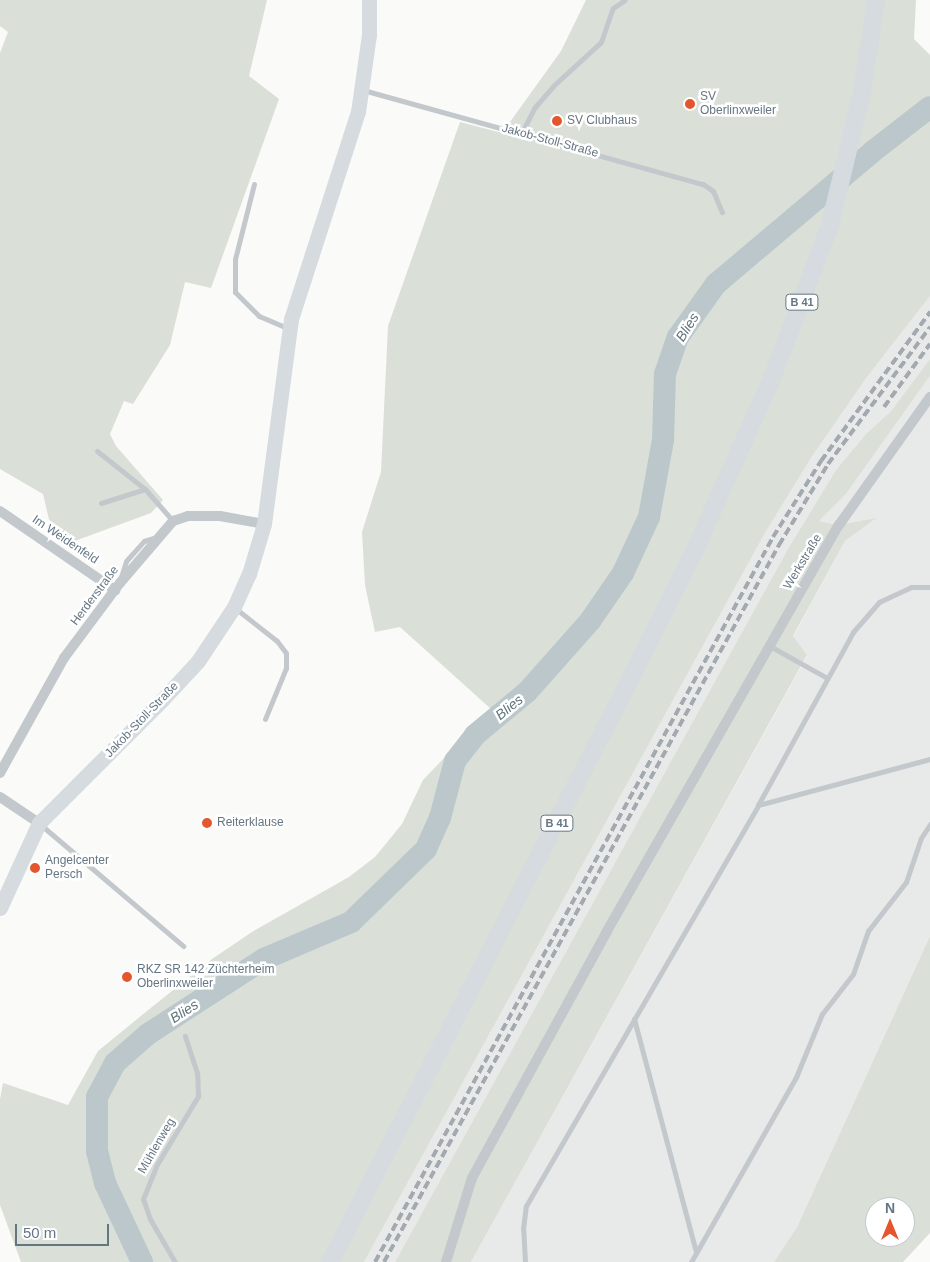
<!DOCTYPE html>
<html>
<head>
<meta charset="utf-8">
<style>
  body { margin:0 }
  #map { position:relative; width:930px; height:1262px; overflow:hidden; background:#fafaf8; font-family:Arial,sans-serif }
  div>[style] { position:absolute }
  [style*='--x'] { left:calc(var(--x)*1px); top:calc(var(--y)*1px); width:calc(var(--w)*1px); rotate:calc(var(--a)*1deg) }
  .built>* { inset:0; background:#e8e9e9 }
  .green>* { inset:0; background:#dadfd7 }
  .river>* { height:22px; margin:-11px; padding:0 11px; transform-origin:11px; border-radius:11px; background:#bbc7cb }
  .service>* { height:5px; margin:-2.5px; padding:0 2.5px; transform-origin:2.5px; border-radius:2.5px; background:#c3c8cc }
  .minor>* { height:10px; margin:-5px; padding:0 5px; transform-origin:5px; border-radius:5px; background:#c3c8cc }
  .secondary>* { height:15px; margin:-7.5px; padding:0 7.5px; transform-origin:7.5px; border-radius:7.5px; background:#d6dbdf }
  .trunk>* { height:18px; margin:-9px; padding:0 9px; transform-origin:9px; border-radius:9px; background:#d6dbdf }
  .rail>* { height:4px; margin-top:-2px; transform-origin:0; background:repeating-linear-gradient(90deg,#a2aab0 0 8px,transparent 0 12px) }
  .dots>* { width:14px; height:14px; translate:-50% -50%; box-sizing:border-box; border:2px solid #fff; border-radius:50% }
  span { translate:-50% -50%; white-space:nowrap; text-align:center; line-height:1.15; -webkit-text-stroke:5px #fff; paint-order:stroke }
  .shield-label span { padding:1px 4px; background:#fff; border:1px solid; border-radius:4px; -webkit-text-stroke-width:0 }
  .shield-label { font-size:11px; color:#657683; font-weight:700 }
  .poi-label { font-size:12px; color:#657683 }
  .left { translate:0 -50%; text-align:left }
  .street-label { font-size:12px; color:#657683 }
  .water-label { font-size:14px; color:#60757c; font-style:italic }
  .north { position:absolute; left:865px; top:1197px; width:50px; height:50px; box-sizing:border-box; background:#fff; border:1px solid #c1c8cd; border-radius:50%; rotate:0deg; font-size:14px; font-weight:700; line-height:20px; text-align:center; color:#657683 }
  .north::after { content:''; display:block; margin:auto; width:18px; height:22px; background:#e4572e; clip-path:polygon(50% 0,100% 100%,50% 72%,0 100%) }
  .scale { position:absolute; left:15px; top:1224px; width:94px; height:22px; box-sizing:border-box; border:2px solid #657683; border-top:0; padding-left:6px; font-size:15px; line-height:18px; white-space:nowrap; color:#657683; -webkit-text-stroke:4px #fff; paint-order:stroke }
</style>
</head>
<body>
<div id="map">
  <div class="built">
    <div style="clip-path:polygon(930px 296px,930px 359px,891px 411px,866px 434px,836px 470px,789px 547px,395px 1262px,364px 1262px,765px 533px,813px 455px,867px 377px)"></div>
    <div style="clip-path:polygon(930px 376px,930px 936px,797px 1227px,774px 1262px,471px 1262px,807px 656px,793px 637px,845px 541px,876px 519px,839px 525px,819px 521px,846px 494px)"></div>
  </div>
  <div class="green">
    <div style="clip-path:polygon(0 0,267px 0,249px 76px,279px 99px,211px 288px,185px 282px,170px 345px,133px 404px,124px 401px,110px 434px,116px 446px,163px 500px,151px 513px,72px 542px,51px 528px,43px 494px,0 469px,0 53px,8px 32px,0 26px)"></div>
    <div style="clip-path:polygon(586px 0,916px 0,914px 39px,930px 55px,930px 296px,867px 377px,813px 455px,765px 533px,364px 1262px,21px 1262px,0 1205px,0 1099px,3px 1083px,68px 1105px,98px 1051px,147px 1011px,212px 959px,252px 932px,349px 877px,375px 857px,402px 824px,423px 780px,491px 709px,400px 627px,375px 632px,365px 585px,362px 532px,381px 472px,388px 326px,460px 122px,502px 133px,561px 51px)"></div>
    <div style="clip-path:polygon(930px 359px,930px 376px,846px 494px,819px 521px,839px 525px,877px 518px,845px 541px,793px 636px,807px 655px,471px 1262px,395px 1262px,789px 547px,836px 470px,866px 434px,891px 411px)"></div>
    <div style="clip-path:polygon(evenodd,930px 936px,930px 1233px,903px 1262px,774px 1262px,797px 1227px,930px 936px,875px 1207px,905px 1207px,905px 1237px,875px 1237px,875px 1207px)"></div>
  </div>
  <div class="river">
    <div style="--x:142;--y:1262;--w:87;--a:-115.1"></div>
    <div style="--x:105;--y:1183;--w:33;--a:-104"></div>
    <div style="--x:97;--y:1151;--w:54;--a:-90"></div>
    <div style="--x:97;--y:1097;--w:38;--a:-62"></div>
    <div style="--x:115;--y:1063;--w:44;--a:-41.3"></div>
    <div style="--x:148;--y:1034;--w:138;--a:-32.9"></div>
    <div style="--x:264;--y:959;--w:95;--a:-23"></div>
    <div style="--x:351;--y:922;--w:105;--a:-44.2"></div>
    <div style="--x:426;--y:849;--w:34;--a:-66"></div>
    <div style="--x:440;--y:818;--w:59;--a:-75.3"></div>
    <div style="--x:455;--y:761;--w:33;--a:-52"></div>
    <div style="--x:475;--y:735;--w:67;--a:-39.6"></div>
    <div style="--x:527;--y:692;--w:95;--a:-48.4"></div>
    <div style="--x:590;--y:621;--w:58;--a:-55.5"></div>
    <div style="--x:623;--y:573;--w:62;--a:-65.1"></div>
    <div style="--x:649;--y:517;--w:78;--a:-79.7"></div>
    <div style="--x:663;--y:440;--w:66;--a:-88.3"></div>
    <div style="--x:665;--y:374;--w:39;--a:-71"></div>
    <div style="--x:678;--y:337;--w:65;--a:-54.4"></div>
    <div style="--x:716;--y:284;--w:204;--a:-40.2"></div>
    <div style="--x:872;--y:152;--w:73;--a:-37.8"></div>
  </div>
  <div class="service">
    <div style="--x:363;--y:90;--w:353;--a:15.5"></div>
    <div style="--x:703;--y:184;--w:12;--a:35"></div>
    <div style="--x:713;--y:191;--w:23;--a:67"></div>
    <div style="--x:521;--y:134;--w:30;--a:-63"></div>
    <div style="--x:535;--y:107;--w:28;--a:-49"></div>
    <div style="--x:553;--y:86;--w:65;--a:-42.5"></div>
    <div style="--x:601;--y:42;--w:36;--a:-71"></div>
    <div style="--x:613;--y:8;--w:14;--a:-34"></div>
    <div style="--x:254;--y:184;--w:77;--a:104.2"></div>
    <div style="--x:235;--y:259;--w:33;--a:90"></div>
    <div style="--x:235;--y:292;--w:34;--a:45"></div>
    <div style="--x:259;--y:316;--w:33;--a:23"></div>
    <div style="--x:97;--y:451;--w:61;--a:38.4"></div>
    <div style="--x:145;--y:489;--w:43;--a:48.8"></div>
    <div style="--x:101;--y:503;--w:46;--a:-17.7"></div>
    <div style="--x:120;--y:580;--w:20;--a:-72"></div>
    <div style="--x:126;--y:561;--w:27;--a:-48"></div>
    <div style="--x:144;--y:541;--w:16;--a:-18"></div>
    <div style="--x:235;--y:608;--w:53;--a:38.2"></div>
    <div style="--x:277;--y:641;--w:15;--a:53"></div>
    <div style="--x:286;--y:653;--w:15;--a:90"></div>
    <div style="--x:286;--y:668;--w:55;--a:112.4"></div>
    <div style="--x:768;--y:645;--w:68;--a:29.2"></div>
    <div style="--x:758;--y:805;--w:178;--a:-15"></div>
    <div style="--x:41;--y:825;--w:187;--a:40.4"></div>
    <div style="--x:634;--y:1019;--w:241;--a:75.1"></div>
    <div style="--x:175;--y:1262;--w:50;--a:-120.2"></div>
    <div style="--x:150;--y:1219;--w:21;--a:-109"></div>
    <div style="--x:143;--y:1199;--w:35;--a:-68"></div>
    <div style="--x:156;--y:1166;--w:82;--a:-59"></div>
    <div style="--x:198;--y:1096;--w:23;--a:-92"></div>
    <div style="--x:197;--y:1073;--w:39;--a:-108"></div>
    <div style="--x:525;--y:1262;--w:33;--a:-93"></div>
    <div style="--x:523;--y:1229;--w:23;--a:-83"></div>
    <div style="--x:526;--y:1206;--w:463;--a:-59.9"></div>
    <div style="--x:758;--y:805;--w:197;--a:-61.2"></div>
    <div style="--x:853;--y:632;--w:40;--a:-49"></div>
    <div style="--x:879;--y:602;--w:35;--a:-25"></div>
    <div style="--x:911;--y:587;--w:19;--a:0"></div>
    <div style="--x:691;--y:1262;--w:213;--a:-60.4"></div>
    <div style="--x:796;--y:1077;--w:68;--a:-67.6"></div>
    <div style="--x:822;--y:1014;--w:51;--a:-52.2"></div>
    <div style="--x:853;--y:974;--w:46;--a:-70.8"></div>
    <div style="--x:868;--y:931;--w:62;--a:-52.2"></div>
    <div style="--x:906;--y:882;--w:46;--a:-71.2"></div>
    <div style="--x:921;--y:838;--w:17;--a:-57"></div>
  </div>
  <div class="minor">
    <div style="--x:0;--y:511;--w:140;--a:34.5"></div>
    <div style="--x:0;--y:773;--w:132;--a:-60.9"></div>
    <div style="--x:64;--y:658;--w:94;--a:-53.3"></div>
    <div style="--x:120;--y:583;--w:82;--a:-49.5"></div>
    <div style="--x:173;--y:521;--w:16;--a:-18"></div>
    <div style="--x:188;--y:516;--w:32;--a:0"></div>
    <div style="--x:220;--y:516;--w:45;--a:10.3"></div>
    <div style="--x:0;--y:797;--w:47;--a:33.7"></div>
    <div style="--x:446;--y:1262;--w:88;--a:-72.8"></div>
    <div style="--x:472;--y:1178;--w:281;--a:-61.3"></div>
    <div style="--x:607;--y:931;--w:468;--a:-60.3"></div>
    <div style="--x:839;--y:525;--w:157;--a:-54.6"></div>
  </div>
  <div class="secondary">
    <div style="--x:0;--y:908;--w:94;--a:-65.4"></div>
    <div style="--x:39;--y:823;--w:174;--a:-45"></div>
    <div style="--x:162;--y:700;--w:53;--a:-47.3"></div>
    <div style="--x:198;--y:661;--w:65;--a:-56.3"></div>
    <div style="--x:234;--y:607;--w:36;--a:-66"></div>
    <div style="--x:249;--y:574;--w:52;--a:-73.3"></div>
    <div style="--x:264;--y:524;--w:207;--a:-82.5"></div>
    <div style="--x:291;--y:319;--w:218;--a:-72.1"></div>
    <div style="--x:358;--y:112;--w:78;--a:-81.9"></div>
    <div style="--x:369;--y:35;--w:35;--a:-90"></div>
  </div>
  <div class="trunk">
    <div style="--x:330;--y:1262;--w:638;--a:-62.75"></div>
    <div style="--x:622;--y:695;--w:158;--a:-63.3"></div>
    <div style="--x:693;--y:554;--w:193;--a:-65.8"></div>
    <div style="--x:772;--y:378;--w:164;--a:-69.2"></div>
    <div style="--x:830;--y:225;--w:137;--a:-76.5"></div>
    <div style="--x:862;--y:92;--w:93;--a:-81.3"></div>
  </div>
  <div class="rail">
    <div style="--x:884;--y:407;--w:78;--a:-53.9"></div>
    <div style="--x:375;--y:1262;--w:827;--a:-61.23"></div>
    <div style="--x:773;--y:537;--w:90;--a:-57.7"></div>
    <div style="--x:821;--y:461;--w:185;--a:-53.8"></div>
    <div style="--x:384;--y:1262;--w:819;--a:-61.15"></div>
    <div style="--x:779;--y:545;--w:95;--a:-58.8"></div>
    <div style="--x:828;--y:464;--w:171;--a:-53.3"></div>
  </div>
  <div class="dots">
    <div style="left:690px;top:104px;background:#e4572e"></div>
    <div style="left:557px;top:121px;background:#e4572e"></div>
    <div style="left:207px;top:823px;background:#e4572e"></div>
    <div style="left:35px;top:868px;background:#e4572e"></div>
    <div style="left:127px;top:977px;background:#e4572e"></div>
  </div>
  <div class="shield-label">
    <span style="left:802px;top:302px">B 41</span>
    <span style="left:557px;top:823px">B 41</span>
  </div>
  <div class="poi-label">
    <span class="left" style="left:700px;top:104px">SV<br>Oberlinxweiler</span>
    <span class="left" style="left:567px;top:121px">SV Clubhaus</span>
    <span class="left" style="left:217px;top:823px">Reiterklause</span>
    <span class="left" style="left:45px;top:868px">Angelcenter<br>Persch</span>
    <span class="left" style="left:137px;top:977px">RKZ SR 142 Züchterheim<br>Oberlinxweiler</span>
  </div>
  <div class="street-label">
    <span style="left:550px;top:141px;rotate:15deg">Jakob-Stoll-Straße</span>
    <span style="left:65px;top:540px;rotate:34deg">Im Weidenfeld</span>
    <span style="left:803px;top:562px;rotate:-59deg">Werkstraße</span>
    <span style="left:95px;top:596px;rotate:-53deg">Herderstraße</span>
    <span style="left:142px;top:720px;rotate:-46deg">Jakob-Stoll-Straße</span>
    <span style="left:157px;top:1146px;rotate:-60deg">Mühlenweg</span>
  </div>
  <div class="water-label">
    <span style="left:687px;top:327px;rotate:-58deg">Blies</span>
    <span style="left:509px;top:707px;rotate:-39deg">Blies</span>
    <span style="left:184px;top:1011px;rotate:-33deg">Blies</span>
  </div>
  <div class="north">N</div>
  <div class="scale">50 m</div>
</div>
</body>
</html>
